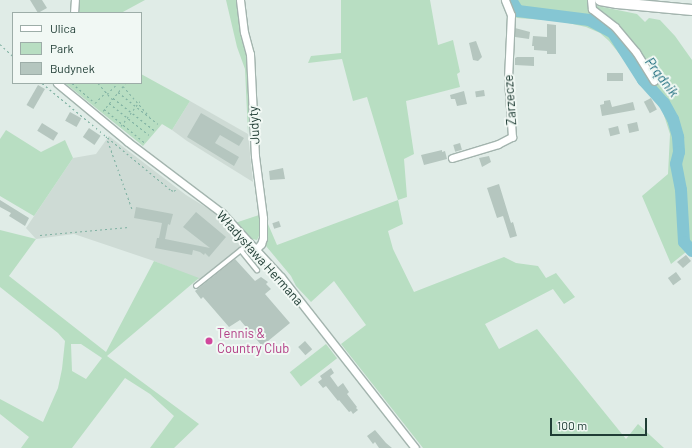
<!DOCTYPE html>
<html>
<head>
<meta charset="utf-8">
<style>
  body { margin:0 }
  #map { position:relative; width:692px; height:448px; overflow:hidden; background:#e0ece7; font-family:Barlow,sans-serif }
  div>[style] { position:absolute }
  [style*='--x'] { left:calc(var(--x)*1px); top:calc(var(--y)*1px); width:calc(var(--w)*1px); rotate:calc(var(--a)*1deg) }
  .built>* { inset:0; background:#cedbd5 }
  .green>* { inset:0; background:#b8dec2; transform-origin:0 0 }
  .river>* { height:12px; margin:-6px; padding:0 6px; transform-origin:6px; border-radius:6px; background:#85c6d3 }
  .building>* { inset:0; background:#b5c6bf; transform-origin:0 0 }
  .path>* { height:1px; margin-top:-0.5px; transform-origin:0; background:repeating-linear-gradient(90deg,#7fb1a2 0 2px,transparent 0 5px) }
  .roads { filter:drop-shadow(1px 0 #a3b4ae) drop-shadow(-1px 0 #a3b4ae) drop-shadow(0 1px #a3b4ae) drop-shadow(0 -1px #a3b4ae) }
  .lane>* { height:3.5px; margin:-1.75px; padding:0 1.75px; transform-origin:1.75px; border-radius:1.75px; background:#fff }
  .street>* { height:7px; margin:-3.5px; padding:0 3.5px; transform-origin:3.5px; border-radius:3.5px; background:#fff }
  .secondary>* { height:10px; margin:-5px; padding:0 5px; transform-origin:5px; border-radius:5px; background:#fff }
  .dots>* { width:11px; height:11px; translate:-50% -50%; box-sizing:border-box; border:2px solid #f1f8f4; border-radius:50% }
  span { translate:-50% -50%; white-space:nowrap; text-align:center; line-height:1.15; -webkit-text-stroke:4px #f1f8f4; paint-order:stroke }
  .street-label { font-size:13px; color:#203d35 }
  .hotel-label { font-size:13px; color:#b23c85 }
  .left { translate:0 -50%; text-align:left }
  .water-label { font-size:14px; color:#18697b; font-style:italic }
  .legend { position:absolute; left:12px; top:12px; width:130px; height:72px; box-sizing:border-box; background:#f1f8f4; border:1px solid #9dada8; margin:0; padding:5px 7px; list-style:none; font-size:12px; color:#203d35 }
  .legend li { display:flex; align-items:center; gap:8px; height:20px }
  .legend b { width:20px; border:1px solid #9dada8 }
  .scale { position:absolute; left:550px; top:418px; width:97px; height:18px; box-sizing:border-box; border:2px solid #203d35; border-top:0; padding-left:5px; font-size:12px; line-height:14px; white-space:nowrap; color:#203d35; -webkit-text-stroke:3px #f1f8f4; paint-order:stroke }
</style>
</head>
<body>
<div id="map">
  <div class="built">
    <div style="clip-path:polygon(190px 101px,248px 134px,253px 182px,187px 141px,172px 130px)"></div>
    <div style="clip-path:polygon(109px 136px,186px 195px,220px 216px,244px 244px,201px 280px,154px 261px,74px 234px,36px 239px,26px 228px,73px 158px,96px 154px)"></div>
  </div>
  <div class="green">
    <div style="clip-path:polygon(78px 0,145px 0,121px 13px,79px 13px)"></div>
    <div style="clip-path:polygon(226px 0,237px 0,251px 81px,248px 134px,245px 69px,237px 47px)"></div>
    <div style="clip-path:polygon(341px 0,430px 0,438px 45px,453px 40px,460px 72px,457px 74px,460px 87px,406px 101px,414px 154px,404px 159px,407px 197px,398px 200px,403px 224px,388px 231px,393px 249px,414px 292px,504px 257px,516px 263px,538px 266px,546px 278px,556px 273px,575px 297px,564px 304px,553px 289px,485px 324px,499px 349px,537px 329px,626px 439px,638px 424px,664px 448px,423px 448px,341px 344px,366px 325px,334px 281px,311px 302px,296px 286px,291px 276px,266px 246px,268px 224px,277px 245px,398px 200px,367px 97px,353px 101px,342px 59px,308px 63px,311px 56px,341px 53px)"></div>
    <div style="clip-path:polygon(507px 0,588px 0,592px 14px,615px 32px,629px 48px,646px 70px,646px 80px,643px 83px,609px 41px,600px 33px,586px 27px,559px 21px,517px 18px,513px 15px)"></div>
    <div style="clip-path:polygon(593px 5px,637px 14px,645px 22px,649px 18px,660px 20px,675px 36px,692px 60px,692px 256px,686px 252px,671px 264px,642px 196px,668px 174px,670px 134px,661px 106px,647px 88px,657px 80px,640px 53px,595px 10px)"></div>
    <div style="clip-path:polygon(141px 74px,190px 101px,172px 130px,162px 124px,143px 146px,65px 83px,141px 83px)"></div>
    <div style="clip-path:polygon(6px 130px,41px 152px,65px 140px,73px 158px,34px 216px,0 196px,0 139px)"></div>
    <div style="clip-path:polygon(259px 215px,259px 236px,257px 240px,252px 239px,247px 236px,235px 223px)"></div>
    <div style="clip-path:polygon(evenodd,0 230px,36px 239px,9px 276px,106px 352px,154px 261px,199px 278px,107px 356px,199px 424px,174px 448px,150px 448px,174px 416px,150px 394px,125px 378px,72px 448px,21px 448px,29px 437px,0 414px,0 399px,43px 422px,58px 388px,62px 369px,65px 341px,58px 333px,0 287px,0 230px,71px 344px,81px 344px,102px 358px,86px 379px,72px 371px,71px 344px)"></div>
    <div style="left:326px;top:344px;width:18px;height:46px;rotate:52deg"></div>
  </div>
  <div class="river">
    <div style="--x:511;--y:0;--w:13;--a:58"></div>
    <div style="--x:518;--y:11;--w:72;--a:7.2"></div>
    <div style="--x:589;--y:20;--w:27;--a:28"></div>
    <div style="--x:613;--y:33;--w:56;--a:57.4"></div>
    <div style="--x:643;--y:80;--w:31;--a:48"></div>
    <div style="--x:664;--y:103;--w:18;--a:61"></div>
    <div style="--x:673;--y:119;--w:19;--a:74"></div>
    <div style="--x:678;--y:137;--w:15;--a:86"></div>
    <div style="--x:679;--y:152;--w:12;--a:104"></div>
    <div style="--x:676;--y:164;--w:26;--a:79"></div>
    <div style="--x:681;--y:190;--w:52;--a:86.7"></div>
    <div style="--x:684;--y:242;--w:12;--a:48"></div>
  </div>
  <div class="building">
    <div style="clip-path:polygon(30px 0,42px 0,47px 8px,38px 13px)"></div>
    <div style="clip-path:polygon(547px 24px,556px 25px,556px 54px,547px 54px,547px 51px,534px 50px,534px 46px,532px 46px,533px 36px,547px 37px)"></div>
    <div style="clip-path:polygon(515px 28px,530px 32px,529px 39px,515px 37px)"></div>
    <div style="clip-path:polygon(476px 41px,482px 57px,478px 61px,473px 60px,470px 47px,469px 43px)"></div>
    <div style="clip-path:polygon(517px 57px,534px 57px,534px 66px,515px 65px,515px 58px)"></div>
    <div style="left:623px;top:73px;width:8px;height:16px;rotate:90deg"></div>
    <div style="left:38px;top:85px;width:8px;height:23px;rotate:30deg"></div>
    <div style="left:484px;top:90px;width:6px;height:9px;rotate:81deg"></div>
    <div style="clip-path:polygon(464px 91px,467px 104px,457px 106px,455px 99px,451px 99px,450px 95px)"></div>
    <div style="left:651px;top:98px;width:13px;height:8px;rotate:63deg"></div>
    <div style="clip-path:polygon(610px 100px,612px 107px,633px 102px,635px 110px,602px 116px,600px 105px,604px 104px,604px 101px)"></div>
    <div style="left:70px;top:112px;width:13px;height:10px;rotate:29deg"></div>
    <div style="clip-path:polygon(201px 113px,244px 138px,239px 146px,220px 135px,215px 143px,239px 157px,234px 166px,187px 137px)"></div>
    <div style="left:637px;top:122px;width:9px;height:10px;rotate:77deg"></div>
    <div style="left:42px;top:123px;width:19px;height:9px;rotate:32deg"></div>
    <div style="left:618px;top:126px;width:8px;height:10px;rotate:76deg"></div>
    <div style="left:89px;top:128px;width:14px;height:11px;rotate:34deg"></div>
    <div style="left:460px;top:143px;width:7px;height:7px;rotate:74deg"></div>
    <div style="clip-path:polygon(442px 150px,442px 152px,445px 151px,447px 159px,424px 165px,421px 155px)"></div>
    <div style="clip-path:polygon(489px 156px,491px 162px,482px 167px,479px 158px)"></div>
    <div style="clip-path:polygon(283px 168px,285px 179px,270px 180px,269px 171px)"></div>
    <div style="clip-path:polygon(499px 184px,511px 223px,513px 222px,517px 236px,510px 238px,503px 216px,497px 218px,487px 188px)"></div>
    <div style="clip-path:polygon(0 200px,29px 218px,25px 226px,9px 216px,11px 213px,0 207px)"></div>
    <div style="clip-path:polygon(136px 207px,173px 214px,170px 225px,168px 224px,165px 239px,210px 248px,183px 227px,196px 212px,226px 237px,209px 257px,205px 253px,204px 255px,200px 252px,193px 250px,192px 255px,155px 248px,157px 238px,159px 238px,162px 223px,134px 218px)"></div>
    <div style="left:279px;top:221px;width:6px;height:7px;rotate:72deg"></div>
    <div style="clip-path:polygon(686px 255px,691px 261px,683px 268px,677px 262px)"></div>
    <div style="clip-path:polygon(235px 259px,255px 281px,261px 277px,268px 282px,266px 284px,271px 289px,265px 294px,290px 323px,262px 346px,240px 320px,229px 327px,203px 297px,201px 299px,195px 291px)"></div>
    <div style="left:676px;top:272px;width:9px;height:10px;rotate:54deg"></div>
    <div style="left:305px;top:341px;width:11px;height:9px;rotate:49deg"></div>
    <div style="clip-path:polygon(331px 368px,334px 373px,330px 376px,338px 387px,343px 383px,349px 392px,347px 394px,357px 407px,356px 408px,358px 410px,353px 414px,351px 411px,349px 412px,339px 400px,338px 401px,326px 386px,323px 388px,318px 382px,322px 379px,320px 376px)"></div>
    <div style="clip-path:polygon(375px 430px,386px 443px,392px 448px,379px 448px,375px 442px,373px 444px,367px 436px)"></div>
  </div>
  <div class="path">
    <div style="--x:0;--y:44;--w:18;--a:43"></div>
    <div style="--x:42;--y:83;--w:168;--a:39.7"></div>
    <div style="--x:171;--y:190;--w:3;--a:18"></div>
    <div style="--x:174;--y:191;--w:4;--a:-45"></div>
    <div style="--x:72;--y:83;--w:30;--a:41"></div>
    <div style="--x:95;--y:103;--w:16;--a:-45"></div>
    <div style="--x:98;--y:83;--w:21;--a:49"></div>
    <div style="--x:123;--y:86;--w:40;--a:49"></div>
    <div style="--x:118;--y:92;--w:51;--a:38.7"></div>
    <div style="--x:107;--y:94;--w:16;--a:-45"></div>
    <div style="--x:113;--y:98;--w:52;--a:38"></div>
    <div style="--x:109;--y:103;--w:51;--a:38.7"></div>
    <div style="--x:104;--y:109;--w:52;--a:39.5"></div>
    <div style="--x:103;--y:111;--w:35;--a:-51"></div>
    <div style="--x:121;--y:126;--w:31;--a:-53"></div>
    <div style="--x:106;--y:136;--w:77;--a:70.4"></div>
    <div style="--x:40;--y:235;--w:89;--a:-5.1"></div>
  </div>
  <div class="roads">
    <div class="lane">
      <div style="--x:241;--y:250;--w:26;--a:51"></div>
      <div style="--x:196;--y:286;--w:69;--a:-38.5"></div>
    </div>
    <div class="street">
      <div style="--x:240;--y:0;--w:32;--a:83"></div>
      <div style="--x:244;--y:32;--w:23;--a:75"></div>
      <div style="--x:250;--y:54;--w:102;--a:87.2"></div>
      <div style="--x:255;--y:156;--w:63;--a:82.6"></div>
      <div style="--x:263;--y:218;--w:20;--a:90"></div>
      <div style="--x:263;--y:238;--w:6;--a:108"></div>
      <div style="--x:261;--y:244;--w:7;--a:135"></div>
      <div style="--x:591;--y:0;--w:9;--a:84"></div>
      <div style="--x:592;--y:9;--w:29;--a:38"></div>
      <div style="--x:615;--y:27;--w:33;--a:50"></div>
      <div style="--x:636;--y:52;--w:34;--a:58"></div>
      <div style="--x:74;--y:13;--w:13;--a:-86"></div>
      <div style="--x:57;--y:83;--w:92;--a:39.7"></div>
      <div style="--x:128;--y:142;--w:118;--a:37.1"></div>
      <div style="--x:222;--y:213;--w:87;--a:47.3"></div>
      <div style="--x:281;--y:277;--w:217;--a:51.9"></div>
      <div style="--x:452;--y:158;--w:48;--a:-16.9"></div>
      <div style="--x:498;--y:144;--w:16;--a:-27"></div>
      <div style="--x:512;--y:137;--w:59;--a:-93.9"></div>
      <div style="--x:508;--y:78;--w:63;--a:-87.3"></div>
      <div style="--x:511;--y:15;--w:16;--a:-112"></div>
    </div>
    <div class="secondary">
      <div style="--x:600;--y:0;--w:17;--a:10"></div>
      <div style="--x:617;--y:3;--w:75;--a:5.3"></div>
    </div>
  </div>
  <div class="dots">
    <div style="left:209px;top:341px;background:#d1479c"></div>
  </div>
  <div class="street-label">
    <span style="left:510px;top:100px;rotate:-94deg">Zarzecze</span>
    <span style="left:254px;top:125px;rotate:-93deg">Judyty</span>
    <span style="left:260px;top:258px;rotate:48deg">Władysława Hermana</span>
  </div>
  <div class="hotel-label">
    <span class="left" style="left:217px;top:341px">Tennis &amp;<br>Country Club</span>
  </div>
  <div class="water-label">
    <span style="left:662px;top:77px;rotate:53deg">Prądnik</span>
  </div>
  <ul class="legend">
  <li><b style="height:5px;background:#fff"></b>Ulica</li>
  <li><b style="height:11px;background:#b8dec2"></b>Park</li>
  <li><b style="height:11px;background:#b5c6bf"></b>Budynek</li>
  </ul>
  <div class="scale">100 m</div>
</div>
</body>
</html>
